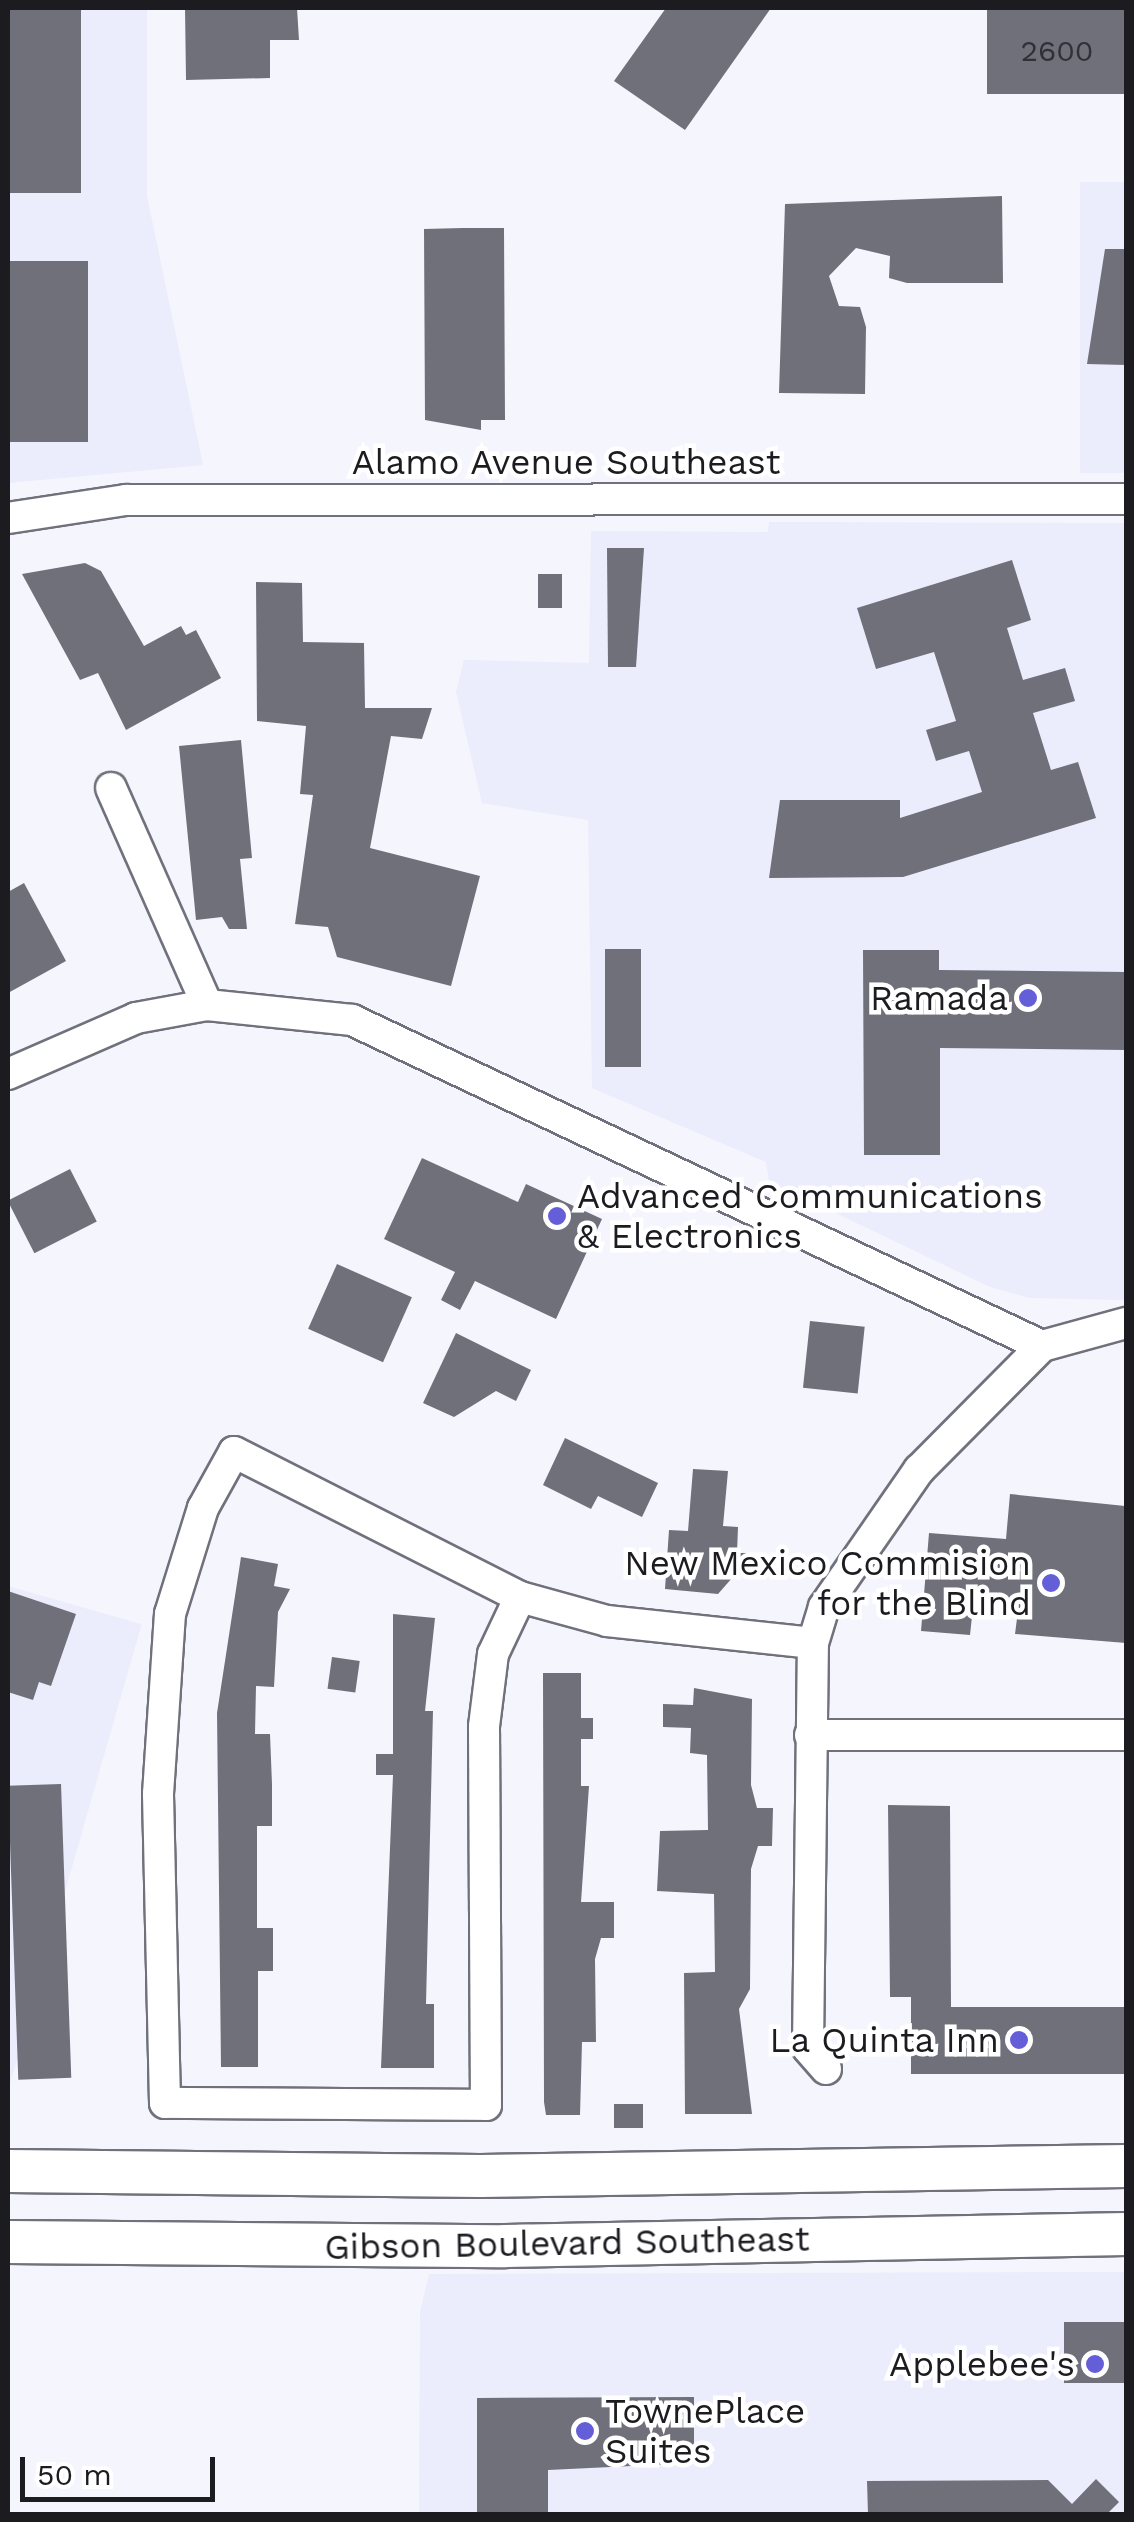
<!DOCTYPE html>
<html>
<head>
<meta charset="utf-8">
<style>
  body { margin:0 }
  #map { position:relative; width:1134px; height:2522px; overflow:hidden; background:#f5f5fd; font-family:"Work Sans",sans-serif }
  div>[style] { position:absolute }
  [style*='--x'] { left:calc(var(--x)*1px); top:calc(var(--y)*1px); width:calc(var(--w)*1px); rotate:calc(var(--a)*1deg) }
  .built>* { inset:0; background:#ebecfc; transform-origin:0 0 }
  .building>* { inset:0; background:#6f707a; transform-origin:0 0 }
  .roads { filter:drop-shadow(2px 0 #70717c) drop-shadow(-2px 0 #70717c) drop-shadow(0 2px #70717c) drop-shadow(0 -2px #70717c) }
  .minor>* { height:30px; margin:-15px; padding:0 15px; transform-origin:15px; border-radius:15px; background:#fff }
  .secondary>* { height:42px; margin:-21px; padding:0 21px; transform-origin:21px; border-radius:21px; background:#fff }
  .dots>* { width:28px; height:28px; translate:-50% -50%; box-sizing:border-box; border:5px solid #fff; border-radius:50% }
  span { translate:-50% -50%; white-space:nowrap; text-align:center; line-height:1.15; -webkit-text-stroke:9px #fff; paint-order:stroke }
  .number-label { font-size:30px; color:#303036 }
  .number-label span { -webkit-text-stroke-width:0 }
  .street-label { font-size:35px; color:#1b1b20 }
  .poi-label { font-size:35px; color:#1b1b20 }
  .right { translate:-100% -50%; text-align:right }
  .left { translate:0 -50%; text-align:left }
  .frame { position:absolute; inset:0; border:10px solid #1b1b20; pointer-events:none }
  .scale { position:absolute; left:20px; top:2457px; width:195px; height:45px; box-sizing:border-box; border:5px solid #1b1b20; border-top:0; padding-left:12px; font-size:30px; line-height:35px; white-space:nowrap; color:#1b1b20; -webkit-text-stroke:8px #fff; paint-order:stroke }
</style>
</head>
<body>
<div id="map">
  <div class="built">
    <div style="clip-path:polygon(8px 8px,147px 8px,147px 196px,203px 465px,8px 483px)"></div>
    <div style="left:1126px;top:182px;width:291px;height:46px;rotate:90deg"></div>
    <div style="clip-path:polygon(769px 522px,1126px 523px,1126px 1300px,1030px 1298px,990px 1287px,769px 1181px,766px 1162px,592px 1088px,588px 820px,482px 803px,456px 692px,464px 660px,589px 663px,591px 531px,768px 532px)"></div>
    <div style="left:8px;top:1586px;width:139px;height:531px;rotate:16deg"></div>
    <div style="clip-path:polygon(1126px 2272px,1126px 2514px,419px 2514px,420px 2312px,429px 2274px)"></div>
  </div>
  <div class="building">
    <div style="left:8px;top:8px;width:73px;height:185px"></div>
    <div style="clip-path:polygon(185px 8px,297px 8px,299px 40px,270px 40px,270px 78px,186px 80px)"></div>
    <div style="clip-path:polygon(666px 8px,771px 8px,685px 130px,614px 81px)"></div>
    <div style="left:987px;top:8px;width:139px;height:86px"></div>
    <div style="clip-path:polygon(1002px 196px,1003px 283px,907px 283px,889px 278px,890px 256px,856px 248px,829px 276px,839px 306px,860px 307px,866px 327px,865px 394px,779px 393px,785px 204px)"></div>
    <div style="clip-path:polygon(463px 228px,504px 228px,505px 420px,481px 420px,481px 430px,425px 420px,424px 229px)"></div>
    <div style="clip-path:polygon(1105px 249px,1126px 249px,1126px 365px,1087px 364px)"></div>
    <div style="left:8px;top:261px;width:80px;height:181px"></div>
    <div style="clip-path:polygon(607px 548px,644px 548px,636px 667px,608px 667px)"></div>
    <div style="clip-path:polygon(1012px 560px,1031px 620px,1007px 628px,1023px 680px,1065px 668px,1075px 701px,1033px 713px,1051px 770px,1078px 762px,1096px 818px,903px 877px,769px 878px,780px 800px,900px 800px,900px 818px,982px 792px,969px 751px,936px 761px,926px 730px,956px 721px,934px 652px,876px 669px,857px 608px)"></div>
    <div style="clip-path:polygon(85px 563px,101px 571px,144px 646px,181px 626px,186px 635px,196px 630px,221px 678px,126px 730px,98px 673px,80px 680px,22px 574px)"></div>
    <div style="left:538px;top:574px;width:24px;height:34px"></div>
    <div style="clip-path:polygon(256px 582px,302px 583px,303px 642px,364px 643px,365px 708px,432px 708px,422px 739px,391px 736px,370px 848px,480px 876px,451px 986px,337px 957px,328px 927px,295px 924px,313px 795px,300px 794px,306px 726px,257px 721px)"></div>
    <div style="clip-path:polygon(241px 740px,252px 858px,240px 859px,247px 929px,229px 929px,222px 917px,196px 920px,179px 746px)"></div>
    <div style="clip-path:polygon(24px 883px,66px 961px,8px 993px,8px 892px)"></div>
    <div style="left:605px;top:949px;width:36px;height:118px"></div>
    <div style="clip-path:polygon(863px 950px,939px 950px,939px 970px,1126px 972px,1126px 1050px,940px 1048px,940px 1155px,864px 1155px)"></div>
    <div style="clip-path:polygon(422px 1158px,518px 1202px,526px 1184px,602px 1219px,556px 1319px,475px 1281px,460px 1310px,441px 1300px,455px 1272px,384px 1239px)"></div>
    <div style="left:70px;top:1169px;width:59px;height:70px;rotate:63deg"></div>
    <div style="left:337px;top:1264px;width:82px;height:71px;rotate:24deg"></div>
    <div style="left:810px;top:1321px;width:55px;height:67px;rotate:6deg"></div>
    <div style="clip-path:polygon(456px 1333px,531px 1370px,516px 1401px,496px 1391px,454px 1417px,423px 1403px)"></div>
    <div style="clip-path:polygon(565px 1438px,658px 1483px,642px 1517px,598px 1496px,591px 1509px,543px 1485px)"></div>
    <div style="clip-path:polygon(693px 1469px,728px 1471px,723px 1526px,738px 1527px,737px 1553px,754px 1553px,718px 1594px,665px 1589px,669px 1530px,688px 1531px)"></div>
    <div style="clip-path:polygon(1010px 1494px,1125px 1506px,1126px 1643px,1015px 1634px,1019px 1603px,974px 1598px,970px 1635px,921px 1631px,929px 1533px,1006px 1539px)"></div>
    <div style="clip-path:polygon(241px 1557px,278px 1564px,274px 1586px,290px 1589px,278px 1612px,274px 1687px,256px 1686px,255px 1734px,270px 1734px,272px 1784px,272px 1826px,257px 1826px,257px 1928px,273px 1928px,273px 1971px,258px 1971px,258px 2067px,221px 2067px,217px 1713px)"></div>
    <div style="clip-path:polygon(8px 1591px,76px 1614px,51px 1686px,39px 1682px,33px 1700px,8px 1692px)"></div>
    <div style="clip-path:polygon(393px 1614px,435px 1618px,425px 1711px,433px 1711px,426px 2004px,434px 2004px,434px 2068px,381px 2068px,393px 1775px,376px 1775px,376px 1754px,393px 1754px)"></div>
    <div style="left:332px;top:1657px;width:28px;height:32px;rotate:8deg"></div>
    <div style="clip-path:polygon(543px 1673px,581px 1673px,581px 1718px,593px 1718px,593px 1739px,581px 1739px,581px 1786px,589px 1786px,581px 1902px,614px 1902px,614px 1938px,601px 1938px,595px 1959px,596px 2042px,582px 2042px,580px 2115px,546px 2115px,544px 2102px)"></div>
    <div style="clip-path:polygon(694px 1688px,752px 1699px,751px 1785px,757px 1808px,773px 1808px,772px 1846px,758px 1846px,751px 1869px,750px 1989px,739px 2009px,752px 2114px,685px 2114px,684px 1973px,715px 1972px,714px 1894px,657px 1891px,660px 1831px,708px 1830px,707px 1755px,690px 1753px,691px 1728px,663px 1727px,663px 1704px,693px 1705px)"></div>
    <div style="left:61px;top:1784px;width:294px;height:53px;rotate:88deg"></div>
    <div style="clip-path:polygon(888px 1805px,950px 1806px,951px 2007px,1126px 2007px,1126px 2074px,911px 2074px,911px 1997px,890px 1997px)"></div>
    <div style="left:643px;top:2104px;width:24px;height:29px;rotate:90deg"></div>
    <div style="left:1064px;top:2322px;width:62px;height:61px"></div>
    <div style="clip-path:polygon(694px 2397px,694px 2463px,548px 2470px,548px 2514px,477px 2514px,477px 2398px)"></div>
    <div style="clip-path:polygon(1096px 2479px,1119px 2502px,1107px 2514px,868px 2514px,867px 2481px,1048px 2480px,1072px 2504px)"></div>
  </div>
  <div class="roads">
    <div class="minor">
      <div style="--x:8;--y:518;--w:119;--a:-8.7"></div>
      <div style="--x:126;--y:500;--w:1000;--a:-0.06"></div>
      <div style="--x:111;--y:788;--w:237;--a:66.1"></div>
      <div style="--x:8;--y:1074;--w:140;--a:-23.6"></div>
      <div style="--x:136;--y:1018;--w:72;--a:-10.4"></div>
      <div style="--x:207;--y:1005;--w:146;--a:5.9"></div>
      <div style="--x:352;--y:1020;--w:763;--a:25.29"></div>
      <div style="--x:520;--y:1597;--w:63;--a:115.3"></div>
      <div style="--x:493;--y:1654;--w:73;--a:97.1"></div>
      <div style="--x:484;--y:1726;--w:379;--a:89.7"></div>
      <div style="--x:486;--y:2105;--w:321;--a:-179.6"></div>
      <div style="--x:165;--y:2103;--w:309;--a:-91.3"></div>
      <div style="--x:158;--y:1794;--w:180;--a:-86.2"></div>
      <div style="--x:170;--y:1614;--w:111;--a:-72.7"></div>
      <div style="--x:203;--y:1508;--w:64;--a:-61"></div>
      <div style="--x:234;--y:1452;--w:321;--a:26.9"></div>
      <div style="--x:520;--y:1597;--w:90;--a:15.4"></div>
      <div style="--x:607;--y:1621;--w:207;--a:6.1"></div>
      <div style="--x:810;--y:1735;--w:316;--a:0"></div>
      <div style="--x:826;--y:2069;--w:28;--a:-131"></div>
      <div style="--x:808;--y:2048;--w:405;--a:-89.3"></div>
      <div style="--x:813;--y:1643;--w:38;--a:-73"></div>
      <div style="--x:824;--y:1607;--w:167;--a:-55.3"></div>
      <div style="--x:919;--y:1470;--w:175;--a:-45.2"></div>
      <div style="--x:1042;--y:1346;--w:87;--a:-15.3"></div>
    </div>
    <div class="secondary">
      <div style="--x:8;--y:2171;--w:472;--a:0.6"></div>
      <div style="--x:480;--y:2176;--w:646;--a:-0.89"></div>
      <div style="--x:8;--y:2242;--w:497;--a:0.5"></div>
      <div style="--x:505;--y:2246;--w:621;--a:-1.11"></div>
    </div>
  </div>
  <div class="dots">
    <div style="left:1028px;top:998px;background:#645fd8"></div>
    <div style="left:557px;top:1216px;background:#645fd8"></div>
    <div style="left:1051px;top:1583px;background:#645fd8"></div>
    <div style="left:1019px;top:2040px;background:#645fd8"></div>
    <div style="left:1095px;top:2364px;background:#645fd8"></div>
    <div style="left:585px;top:2431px;background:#645fd8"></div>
  </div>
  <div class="number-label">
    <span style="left:1057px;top:51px">2600</span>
  </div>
  <div class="street-label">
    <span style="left:566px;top:462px">Alamo Avenue Southeast</span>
    <span style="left:567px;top:2243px;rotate:-1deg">Gibson Boulevard Southeast</span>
  </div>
  <div class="poi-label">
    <span class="right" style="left:1008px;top:998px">Ramada</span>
    <span class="left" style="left:577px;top:1216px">Advanced Communications<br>&amp; Electronics</span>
    <span class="right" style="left:1031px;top:1583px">New Mexico Commision<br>for the Blind</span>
    <span class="right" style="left:999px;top:2040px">La Quinta Inn</span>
    <span class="right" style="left:1075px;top:2364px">Applebee's</span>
    <span class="left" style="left:605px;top:2431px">TownePlace<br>Suites</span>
  </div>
  <div class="frame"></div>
  <div class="scale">50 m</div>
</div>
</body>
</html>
